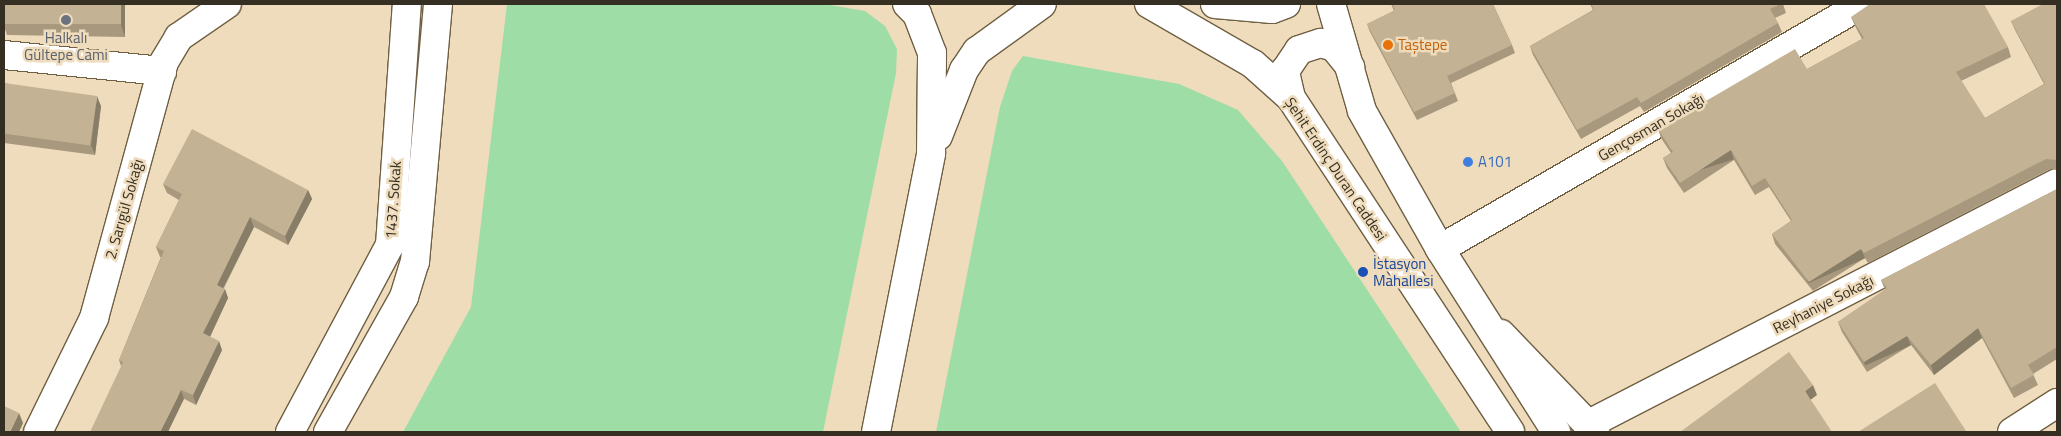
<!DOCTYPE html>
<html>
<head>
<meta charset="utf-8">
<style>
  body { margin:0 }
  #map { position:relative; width:2061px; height:436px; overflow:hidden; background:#eedcbc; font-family:"Titillium Web",sans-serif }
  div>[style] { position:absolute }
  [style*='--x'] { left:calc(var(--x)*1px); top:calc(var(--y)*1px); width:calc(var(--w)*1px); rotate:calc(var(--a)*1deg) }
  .green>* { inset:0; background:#9edda5 }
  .roads { filter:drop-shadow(1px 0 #6f5f43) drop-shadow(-1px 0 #6f5f43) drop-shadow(0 1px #6f5f43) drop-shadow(0 -1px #6f5f43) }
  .minor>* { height:28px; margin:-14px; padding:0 14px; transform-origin:14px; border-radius:14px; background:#fff }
  .secondary>* { height:28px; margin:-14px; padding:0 14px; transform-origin:14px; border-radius:14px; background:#fff }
  .wall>* { inset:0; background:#a8997e }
  .shaded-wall>* { inset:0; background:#887d67; transform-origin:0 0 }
  .building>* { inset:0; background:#c3b293; transform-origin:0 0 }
  .dots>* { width:14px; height:14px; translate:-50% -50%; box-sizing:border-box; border:2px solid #eedcbc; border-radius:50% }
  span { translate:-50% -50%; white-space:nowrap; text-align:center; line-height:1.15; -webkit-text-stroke:5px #eedcbc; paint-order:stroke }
  .worship-label { font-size:15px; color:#5b616d }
  .food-label { font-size:15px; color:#c56008 }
  .left { translate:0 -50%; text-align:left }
  .street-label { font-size:15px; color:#352e22 }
  .shop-label { font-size:15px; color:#366cbe }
  .transit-label { font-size:15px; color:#164399 }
  .frame { position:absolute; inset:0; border:5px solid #352e22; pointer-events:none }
</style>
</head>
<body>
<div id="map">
  <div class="green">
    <div style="clip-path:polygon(507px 4px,824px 4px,865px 11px,885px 26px,897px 49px,896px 73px,823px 432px,403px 432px,471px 307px)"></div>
    <div style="clip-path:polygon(1023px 56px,1179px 84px,1238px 110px,1282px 161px,1461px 432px,936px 432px,1000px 107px,1012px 71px)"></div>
  </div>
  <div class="roads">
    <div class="minor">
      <div style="--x:4;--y:55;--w:159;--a:5.8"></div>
      <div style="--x:938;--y:136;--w:71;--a:-68.5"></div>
      <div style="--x:964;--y:70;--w:23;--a:-56"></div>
      <div style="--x:977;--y:51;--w:80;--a:-35.9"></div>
      <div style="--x:1440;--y:249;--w:488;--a:-30.1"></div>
      <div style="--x:1501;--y:334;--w:136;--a:46.2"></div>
      <div style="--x:1589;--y:424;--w:526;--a:-27.25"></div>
      <div style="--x:38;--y:432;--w:127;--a:-63.8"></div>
      <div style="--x:94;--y:318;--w:265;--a:-74.7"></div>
      <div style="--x:164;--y:62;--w:29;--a:-59"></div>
      <div style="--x:179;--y:37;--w:58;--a:-34.5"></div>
      <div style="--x:290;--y:432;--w:212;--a:-61.9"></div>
      <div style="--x:390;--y:245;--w:242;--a:-86"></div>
      <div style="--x:328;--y:432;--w:155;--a:-60.6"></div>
      <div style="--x:404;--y:297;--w:37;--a:-73"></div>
      <div style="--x:415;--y:262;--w:259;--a:-84.9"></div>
      <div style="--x:876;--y:432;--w:284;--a:-78.8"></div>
      <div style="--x:931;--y:153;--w:100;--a:-89.4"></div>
      <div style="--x:932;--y:53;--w:42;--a:-111"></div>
      <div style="--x:917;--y:14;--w:14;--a:-135"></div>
      <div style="--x:2012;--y:432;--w:54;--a:-32.8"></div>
    </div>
    <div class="secondary">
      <div style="--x:1149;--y:4;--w:120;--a:30"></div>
      <div style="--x:1253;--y:64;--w:51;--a:41.8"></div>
      <div style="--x:1291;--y:98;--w:399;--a:56.7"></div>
      <div style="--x:1215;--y:4;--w:57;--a:5"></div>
      <div style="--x:1272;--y:9;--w:15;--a:-20"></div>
      <div style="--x:1331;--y:4;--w:111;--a:73.8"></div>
      <div style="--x:1362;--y:111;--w:159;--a:60.5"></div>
      <div style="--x:1440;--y:249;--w:217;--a:57.6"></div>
      <div style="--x:1291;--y:98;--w:28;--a:-103"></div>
      <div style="--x:1285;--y:71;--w:25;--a:-56"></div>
      <div style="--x:1299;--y:50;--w:23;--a:-18"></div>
      <div style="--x:1321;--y:43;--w:14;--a:17"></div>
      <div style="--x:1334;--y:47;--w:26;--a:51"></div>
    </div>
  </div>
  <div class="wall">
    <div style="clip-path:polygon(4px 4px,125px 4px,125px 37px,7px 35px,4px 26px)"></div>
    <div style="clip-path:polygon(1391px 4px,1493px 4px,1512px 45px,1515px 53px,1451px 83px,1458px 101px,1417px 120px,1370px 32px,1367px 24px,1394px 11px)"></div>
    <div style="clip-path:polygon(1590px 4px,1783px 4px,1786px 13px,1775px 18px,1778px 23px,1782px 32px,1644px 112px,1640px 106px,1581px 139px,1533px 55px,1530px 46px,1593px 10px)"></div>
    <div style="clip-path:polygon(2057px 4px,2057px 170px,2050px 169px,1868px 263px,1865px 258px,1813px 291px,1775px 244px,1772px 234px,1791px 221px,1769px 187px,1755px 195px,1734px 160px,1684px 193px,1667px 168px,1663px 158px,1671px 153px,1661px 138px,1658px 129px,1807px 69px,1862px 39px,1855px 26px,1851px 17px,2008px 47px,2011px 57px,1961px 81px,1985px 118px,2044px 84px,2015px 30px,2011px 21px)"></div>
    <div style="clip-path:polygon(4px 83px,101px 106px,95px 155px,4px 143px)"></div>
    <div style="clip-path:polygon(163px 184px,308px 190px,312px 199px,288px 245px,254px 227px,224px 288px,228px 298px,210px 337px,222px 350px,196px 405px,121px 366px,119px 360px,161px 257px,160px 257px,156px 247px,179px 200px,167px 193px)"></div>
    <div style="clip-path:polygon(2057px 189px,2057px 359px,2033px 374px,2038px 385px,2014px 398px,1982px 338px,1934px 375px,1911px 345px,1867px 372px,1842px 332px,1838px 322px,1885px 290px,1881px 280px)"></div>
  </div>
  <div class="shaded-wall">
    <div style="clip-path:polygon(121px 4px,125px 4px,125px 37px,121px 25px)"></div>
    <div style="clip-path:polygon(97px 96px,101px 106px,95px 155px,91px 145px)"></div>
    <div style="left:1731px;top:150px;width:10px;height:61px;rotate:73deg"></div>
    <div style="clip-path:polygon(308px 190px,312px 199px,288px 245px,285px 236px)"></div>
    <div style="clip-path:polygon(250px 217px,254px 227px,220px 294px,217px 285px)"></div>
    <div style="left:1861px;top:249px;width:10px;height:62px;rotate:66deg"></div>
    <div style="clip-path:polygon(225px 289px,228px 298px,207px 343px,203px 333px)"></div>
    <div style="clip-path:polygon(1978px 328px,1982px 338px,1934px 375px,1931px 365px)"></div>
    <div style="left:1907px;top:336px;width:10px;height:50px;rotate:66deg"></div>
    <div style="clip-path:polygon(219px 341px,222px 350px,196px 405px,193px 395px)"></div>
    <div style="clip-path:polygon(1813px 385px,1817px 395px,1809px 401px,1805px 391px)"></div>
    <div style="clip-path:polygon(181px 390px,184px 399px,168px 432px,160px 432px)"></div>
    <div style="clip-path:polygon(19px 413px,23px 423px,19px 432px,10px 432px)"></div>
  </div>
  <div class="building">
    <div style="left:4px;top:4px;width:117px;height:20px"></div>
    <div style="clip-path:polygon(1392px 4px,1493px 4px,1512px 45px,1447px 76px,1455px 93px,1414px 112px,1367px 24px,1395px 10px)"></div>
    <div style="clip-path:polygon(1591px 4px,1781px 4px,1770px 9px,1778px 23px,1641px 103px,1637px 97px,1577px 130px,1530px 46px,1594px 10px)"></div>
    <div style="clip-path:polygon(1870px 4px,1984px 4px,2008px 47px,1956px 72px,1985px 118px,2045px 84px,2011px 21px,2043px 4px,2057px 4px,2057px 160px,2046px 159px,1864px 253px,1861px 249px,1809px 282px,1772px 234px,1792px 220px,1765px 178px,1752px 186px,1731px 150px,1680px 183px,1663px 158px,1673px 152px,1658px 129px,1795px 49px,1807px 69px,1864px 38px,1851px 17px)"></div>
    <div style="left:4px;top:83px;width:94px;height:50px;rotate:8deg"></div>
    <div style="clip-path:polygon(192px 129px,308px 190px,285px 236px,250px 217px,217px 285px,225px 289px,203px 333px,219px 341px,193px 395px,181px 390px,160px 432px,90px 432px,123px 362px,119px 360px,164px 251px,156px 247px,182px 194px,163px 184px)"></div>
    <div style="clip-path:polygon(2057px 189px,2057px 347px,2028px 365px,2034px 375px,2011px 388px,1978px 328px,1931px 365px,1907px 336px,1864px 362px,1838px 322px,1887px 288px,1881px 280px)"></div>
    <div style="clip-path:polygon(1789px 352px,1813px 385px,1805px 391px,1832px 432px,1680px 432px)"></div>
    <div style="clip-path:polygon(1935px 383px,1966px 431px,1964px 432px,1858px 432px)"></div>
    <div style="clip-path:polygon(4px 406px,19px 413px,10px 432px,4px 432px)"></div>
  </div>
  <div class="dots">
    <div style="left:66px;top:20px;background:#6b7280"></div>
    <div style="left:1388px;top:45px;background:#e8710a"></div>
    <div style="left:1468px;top:162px;background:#3f7fe0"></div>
    <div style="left:1363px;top:272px;background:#1a4fb4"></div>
  </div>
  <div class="worship-label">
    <span style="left:66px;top:46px">Halkalı<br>Gültepe Cami</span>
  </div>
  <div class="food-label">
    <span class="left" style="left:1398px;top:45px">Taştepe</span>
  </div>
  <div class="street-label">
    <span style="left:1651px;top:127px;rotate:-30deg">Gençosman Sokağı</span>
    <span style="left:1336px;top:169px;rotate:56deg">Şehit Erdinç Duran Caddesi</span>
    <span style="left:393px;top:200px;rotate:-86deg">1437. Sokak</span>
    <span style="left:124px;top:209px;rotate:-74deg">2. Sarıgül Sokağı</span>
    <span style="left:1823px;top:304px;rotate:-27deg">Reyhaniye Sokağı</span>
  </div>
  <div class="shop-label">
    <span class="left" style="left:1478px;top:162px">A101</span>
  </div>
  <div class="transit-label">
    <span class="left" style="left:1373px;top:272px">İstasyon<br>Mahallesi</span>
  </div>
  <div class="frame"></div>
</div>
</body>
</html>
